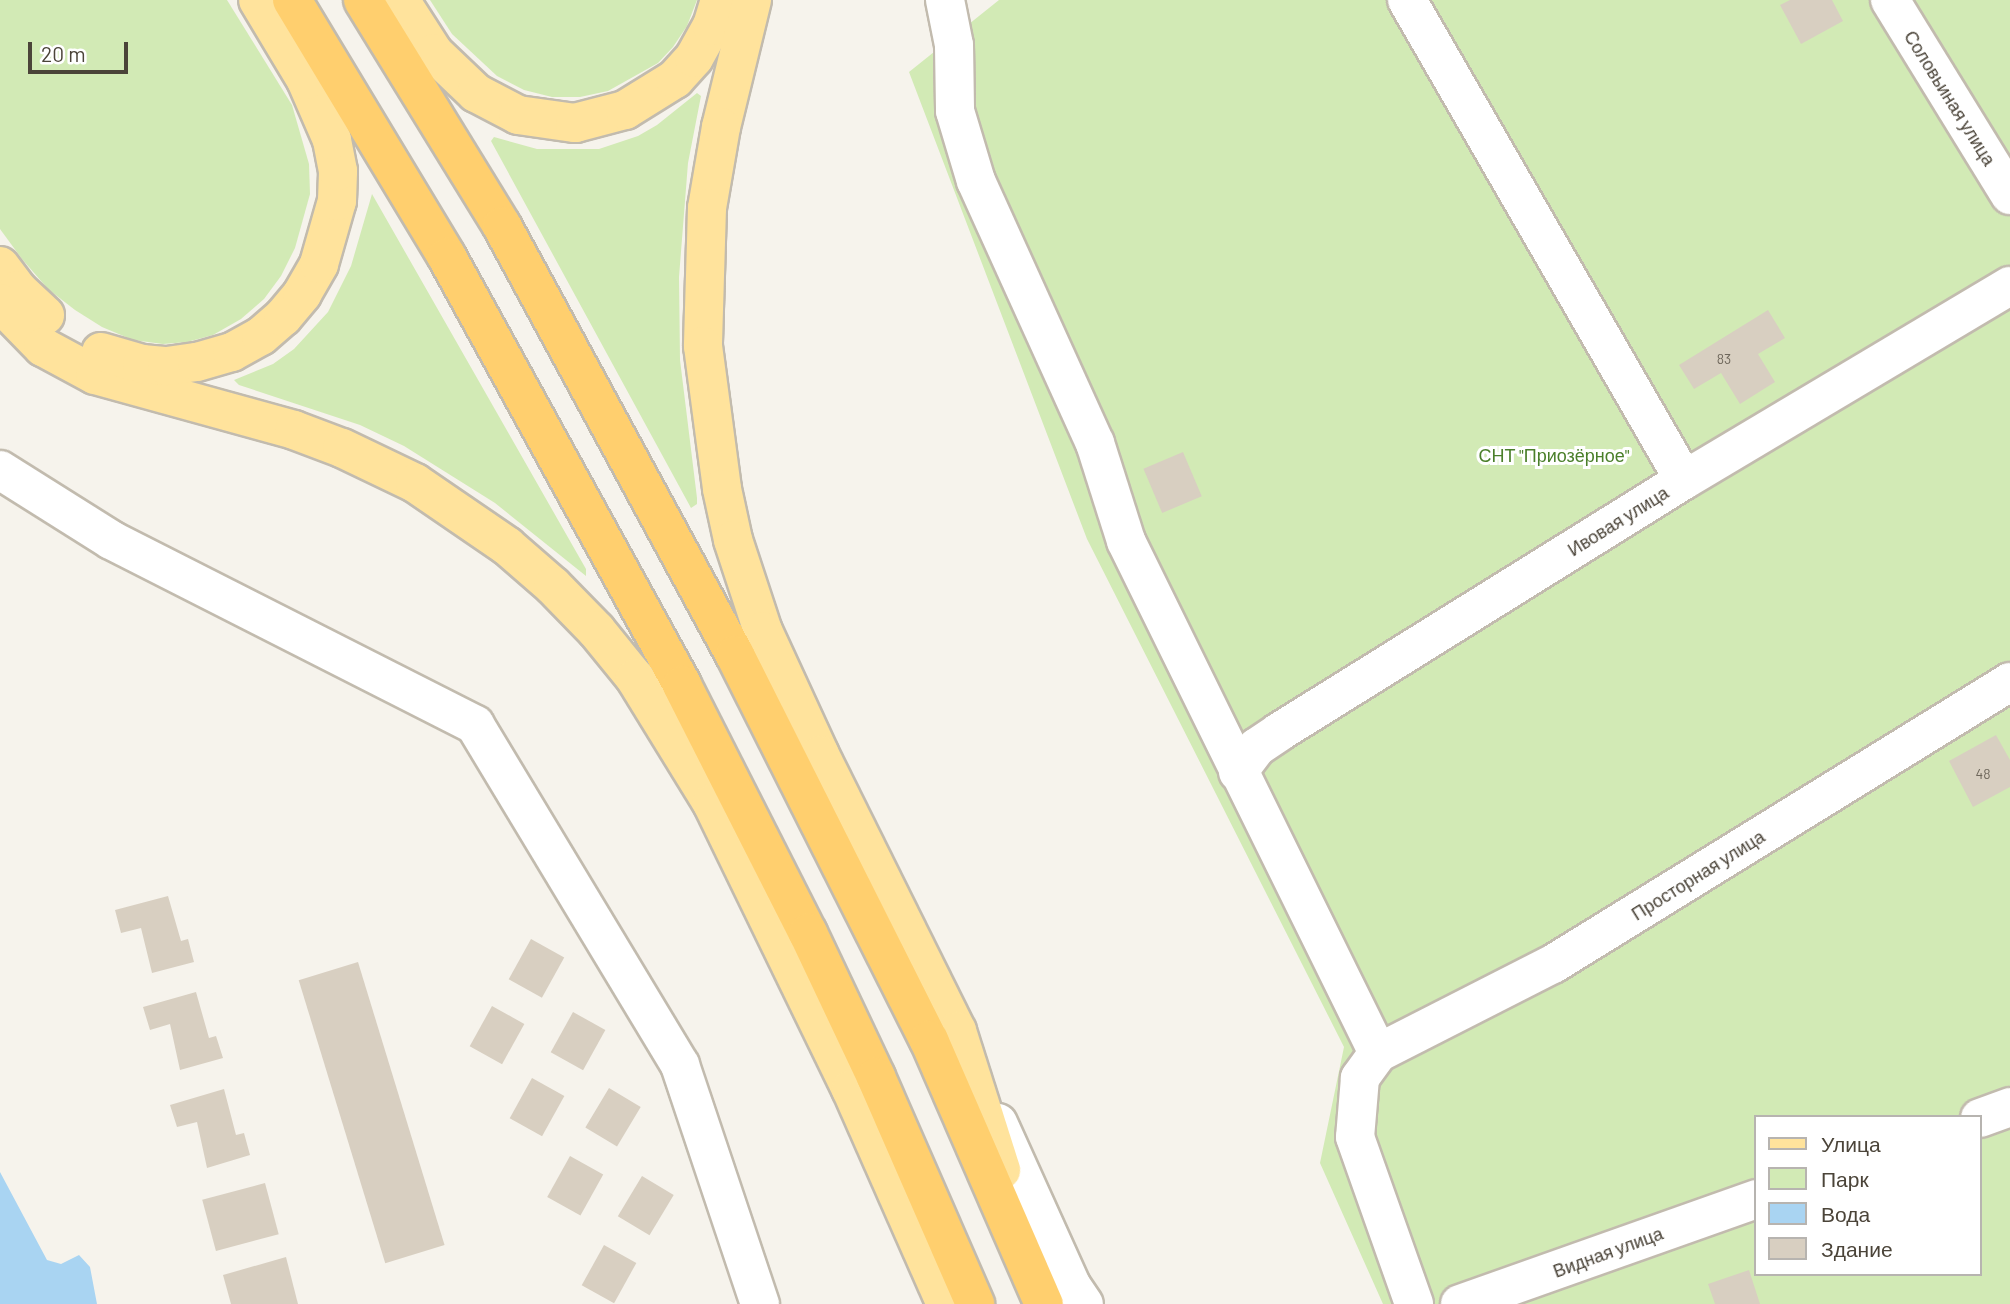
<!DOCTYPE html>
<html>
<head>
<meta charset="utf-8">
<style>
  body { margin:0 }
  #map { position:relative; width:2010px; height:1304px; overflow:hidden; background:#f6f3ec; font-family:Barlow,sans-serif }
  div>[style] { position:absolute }
  [style*='--x'] { left:calc(var(--x)*1px); top:calc(var(--y)*1px); width:calc(var(--w)*1px); rotate:calc(var(--a)*1deg) }
  .green>* { inset:0; background:#d2eab5 }
  .water>* { inset:0; background:#a9d4f2 }
  .building>* { inset:0; background:#d8cfc1; transform-origin:0 0 }
  .roads { filter:drop-shadow(2px 0 #c2bbae) drop-shadow(-2px 0 #c2bbae) drop-shadow(0 2px #c2bbae) drop-shadow(0 -2px #c2bbae) }
  .minor>* { height:38px; margin:-19px; padding:0 19px; transform-origin:19px; border-radius:19px; background:#fff }
  .major>* { height:38px; margin:-19px; padding:0 19px; transform-origin:19px; border-radius:19px; background:#ffe39c }
  .highway>* { height:38px; margin:-19px; padding:0 19px; transform-origin:19px; border-radius:19px; background:#ffcf6e }
  span { translate:-50% -50%; white-space:nowrap; text-align:center; line-height:1.15; -webkit-text-stroke:6px #fff; paint-order:stroke }
  .number-label { font-size:14px; color:#6e675b }
  .number-label span { -webkit-text-stroke-width:0 }
  .street-label { font-size:18px; color:#4b4439 }
  .park-label { font-size:18px; color:#4a7f2a }
  .legend { position:absolute; left:1754px; top:1115px; width:228px; height:161px; box-sizing:border-box; background:#fff; border:2px solid #b7b4b0; margin:0; padding:9px 12px; list-style:none; font-size:21px; color:#4b4439 }
  .legend li { display:flex; align-items:center; gap:14px; height:35px }
  .legend b { width:35px; border:2px solid #b7b4b0 }
  .scale { position:absolute; left:28px; top:42px; width:100px; height:32px; box-sizing:border-box; border:4px solid #4b4439; border-top:0; padding-left:9px; font-size:21px; line-height:24px; white-space:nowrap; color:#4b4439; -webkit-text-stroke:5px #fff; paint-order:stroke }
</style>
</head>
<body>
<div id="map">
  <div class="green">
    <div style="clip-path:polygon(0 0,227px 0,292px 105px,309px 164px,310px 194px,295px 248px,281px 276px,264px 299px,241px 319px,213px 335px,187px 342px,163px 344px,133px 340px,102px 327px,75px 310px,48px 289px,22px 259px,0 229px)"></div>
    <div style="clip-path:polygon(430px 0,697px 0,687px 26px,673px 47px,658px 63px,608px 91px,580px 97px,552px 97px,524px 90px,497px 76px,452px 34px)"></div>
    <div style="clip-path:polygon(evenodd,999px 0,2010px 0,2010px 1304px,1383px 1304px,1320px 1163px,1344px 1047px,1087px 539px,909px 72px,999px 0,1756px 1117px,1980px 1117px,1980px 1274px,1756px 1274px,1756px 1117px)"></div>
    <div style="clip-path:polygon(697px 93px,701px 96px,688px 163px,679px 277px,680px 360px,697px 498px,697px 504px,691px 508px,491px 141px,494px 137px,537px 149px,599px 149px,638px 136px,657px 125px)"></div>
    <div style="clip-path:polygon(372px 194px,586px 569px,586px 576px,495px 503px,404px 446px,360px 425px,239px 385px,234px 380px,273px 364px,294px 349px,328px 312px,351px 266px)"></div>
  </div>
  <div class="water">
    <div style="clip-path:polygon(0 1172px,47px 1260px,61px 1264px,79px 1255px,90px 1267px,97px 1304px,0 1304px)"></div>
  </div>
  <div class="building">
    <div style="clip-path:polygon(1790px 0,1832px 0,1843px 21px,1801px 44px,1780px 5px)"></div>
    <div style="clip-path:polygon(1768px 310px,1785px 338px,1758px 354px,1775px 382px,1740px 404px,1721px 373px,1694px 389px,1679px 365px)"></div>
    <div style="left:1183px;top:452px;width:48px;height:43px;rotate:67deg"></div>
    <div style="clip-path:polygon(1996px 735px,2010px 760px,2010px 787px,1973px 807px,1949px 761px)"></div>
    <div style="clip-path:polygon(168px 896px,181px 941px,188px 939px,194px 962px,152px 973px,141px 928px,121px 933px,115px 910px)"></div>
    <div style="left:531px;top:939px;width:38px;height:46px;rotate:29deg"></div>
    <div style="left:358px;top:962px;width:296px;height:62px;rotate:73deg"></div>
    <div style="clip-path:polygon(196px 992px,209px 1038px,216px 1036px,223px 1058px,180px 1070px,170px 1024px,150px 1030px,143px 1007px)"></div>
    <div style="left:492px;top:1006px;width:37px;height:46px;rotate:29deg"></div>
    <div style="left:573px;top:1012px;width:37px;height:46px;rotate:29deg"></div>
    <div style="left:532px;top:1078px;width:37px;height:46px;rotate:29deg"></div>
    <div style="left:609px;top:1088px;width:37px;height:46px;rotate:31deg"></div>
    <div style="clip-path:polygon(224px 1089px,236px 1135px,244px 1133px,250px 1155px,207px 1168px,197px 1122px,177px 1127px,170px 1105px)"></div>
    <div style="left:570px;top:1156px;width:38px;height:47px;rotate:29deg"></div>
    <div style="left:642px;top:1176px;width:37px;height:47px;rotate:31deg"></div>
    <div style="left:265px;top:1183px;width:53px;height:65px;rotate:75deg"></div>
    <div style="left:604px;top:1245px;width:37px;height:46px;rotate:29deg"></div>
    <div style="clip-path:polygon(286px 1257px,298px 1304px,231px 1304px,223px 1275px)"></div>
    <div style="clip-path:polygon(1749px 1270px,1760px 1304px,1715px 1304px,1708px 1284px)"></div>
  </div>
  <div class="roads">
    <div class="minor">
      <div style="--x:945;--y:0;--w:46;--a:78.7"></div>
      <div style="--x:954;--y:45;--w:66;--a:89.1"></div>
      <div style="--x:955;--y:111;--w:73;--a:73.3"></div>
      <div style="--x:976;--y:181;--w:288;--a:65.6"></div>
      <div style="--x:1095;--y:443;--w:103;--a:72.4"></div>
      <div style="--x:1126;--y:541;--w:571;--a:63.79"></div>
      <div style="--x:1378;--y:1053;--w:31;--a:126"></div>
      <div style="--x:1360;--y:1078;--w:59;--a:94.8"></div>
      <div style="--x:1355;--y:1137;--w:177;--a:70.5"></div>
      <div style="--x:1407;--y:0;--w:554;--a:60.01"></div>
      <div style="--x:1890;--y:0;--w:229;--a:58.4"></div>
      <div style="--x:0;--y:470;--w:131;--a:32.2"></div>
      <div style="--x:111;--y:540;--w:408;--a:26.9"></div>
      <div style="--x:475;--y:725;--w:397;--a:58.9"></div>
      <div style="--x:680;--y:1065;--w:252;--a:71.5"></div>
      <div style="--x:1238;--y:772;--w:31;--a:-53"></div>
      <div style="--x:1257;--y:747;--w:27;--a:-34"></div>
      <div style="--x:1279;--y:732;--w:477;--a:-31.9"></div>
      <div style="--x:1684;--y:480;--w:379;--a:-30.8"></div>
      <div style="--x:1378;--y:1053;--w:196;--a:-27"></div>
      <div style="--x:1553;--y:964;--w:537;--a:-31.68"></div>
      <div style="--x:1980;--y:1118;--w:32;--a:-20"></div>
      <div style="--x:998;--y:1123;--w:178;--a:65.7"></div>
      <div style="--x:1071;--y:1285;--w:23;--a:56"></div>
      <div style="--x:1460;--y:1304;--w:314;--a:-19.5"></div>
    </div>
    <div class="major">
      <div style="--x:400;--y:0;--w:63;--a:57.3"></div>
      <div style="--x:434;--y:53;--w:58;--a:43.6"></div>
      <div style="--x:476;--y:93;--w:47;--a:27.6"></div>
      <div style="--x:518;--y:115;--w:58;--a:8"></div>
      <div style="--x:575;--y:123;--w:52;--a:-14.6"></div>
      <div style="--x:625;--y:110;--w:59;--a:-31.8"></div>
      <div style="--x:675;--y:79;--w:28;--a:-48"></div>
      <div style="--x:694;--y:58;--w:37;--a:-61"></div>
      <div style="--x:712;--y:26;--w:27;--a:-73"></div>
      <div style="--x:752;--y:0;--w:131;--a:103.7"></div>
      <div style="--x:721;--y:127;--w:82;--a:99.8"></div>
      <div style="--x:707;--y:208;--w:138;--a:91.7"></div>
      <div style="--x:703;--y:346;--w:144;--a:82.4"></div>
      <div style="--x:722;--y:489;--w:52;--a:77.8"></div>
      <div style="--x:733;--y:540;--w:96;--a:71.8"></div>
      <div style="--x:763;--y:631;--w:136;--a:65.3"></div>
      <div style="--x:820;--y:755;--w:308;--a:63.6"></div>
      <div style="--x:957;--y:1031;--w:146;--a:72.4"></div>
      <div style="--x:0;--y:266;--w:30;--a:53"></div>
      <div style="--x:18;--y:290;--w:37;--a:43"></div>
      <div style="--x:0;--y:303;--w:62;--a:45.7"></div>
      <div style="--x:43;--y:347;--w:59;--a:28.3"></div>
      <div style="--x:95;--y:375;--w:206;--a:15.4"></div>
      <div style="--x:294;--y:430;--w:51;--a:20.6"></div>
      <div style="--x:342;--y:448;--w:81;--a:25.6"></div>
      <div style="--x:415;--y:483;--w:112;--a:34.4"></div>
      <div style="--x:507;--y:546;--w:61;--a:41"></div>
      <div style="--x:553;--y:586;--w:62;--a:45.7"></div>
      <div style="--x:596;--y:630;--w:62;--a:50.9"></div>
      <div style="--x:635;--y:678;--w:147;--a:58.4"></div>
      <div style="--x:712;--y:803;--w:318;--a:64.1"></div>
      <div style="--x:851;--y:1089;--w:235;--a:66.2"></div>
      <div style="--x:101;--y:352;--w:43;--a:16.3"></div>
      <div style="--x:142;--y:364;--w:25;--a:5"></div>
      <div style="--x:167;--y:366;--w:30;--a:-8"></div>
      <div style="--x:197;--y:362;--w:36;--a:-16"></div>
      <div style="--x:232;--y:352;--w:33;--a:-29"></div>
      <div style="--x:261;--y:336;--w:29;--a:-41"></div>
      <div style="--x:283;--y:317;--w:30;--a:-50"></div>
      <div style="--x:302;--y:294;--w:34;--a:-60"></div>
      <div style="--x:319;--y:264;--w:66;--a:-74.1"></div>
      <div style="--x:337;--y:201;--w:30;--a:-88"></div>
      <div style="--x:338;--y:171;--w:32;--a:-101"></div>
      <div style="--x:332;--y:140;--w:65;--a:-113.4"></div>
      <div style="--x:306;--y:80;--w:93;--a:-121"></div>
    </div>
    <div class="highway">
      <div style="--x:292;--y:0;--w:300;--a:58.9"></div>
      <div style="--x:447;--y:257;--w:488;--a:61.2"></div>
      <div style="--x:682;--y:685;--w:278;--a:63.1"></div>
      <div style="--x:808;--y:933;--w:159;--a:64.7"></div>
      <div style="--x:876;--y:1077;--w:248;--a:66.4"></div>
      <div style="--x:363;--y:0;--w:265;--a:58.4"></div>
      <div style="--x:502;--y:226;--w:488;--a:61.5"></div>
      <div style="--x:735;--y:655;--w:431;--a:63.3"></div>
      <div style="--x:929;--y:1040;--w:288;--a:66.5"></div>
    </div>
  </div>
  <div class="number-label">
    <span style="left:1724px;top:359px">83</span>
    <span style="left:1983px;top:774px">48</span>
  </div>
  <div class="street-label">
    <span style="left:1950px;top:98px;rotate:58deg">Соловьиная улица</span>
    <span style="left:1618px;top:521px;rotate:-32deg">Ивовая улица</span>
    <span style="left:1698px;top:875px;rotate:-32deg">Просторная улица</span>
    <span style="left:1608px;top:1252px;rotate:-20deg">Видная улица</span>
  </div>
  <div class="park-label">
    <span style="left:1554px;top:455px">СНТ "Приозёрное"</span>
  </div>
  <ul class="legend">
  <li><b style="height:9px;background:#ffe39c"></b>Улица</li>
  <li><b style="height:19px;background:#d2eab5"></b>Парк</li>
  <li><b style="height:19px;background:#a9d4f2"></b>Вода</li>
  <li><b style="height:19px;background:#d8cfc1"></b>Здание</li>
  </ul>
  <div class="scale">20 m</div>
</div>
</body>
</html>
